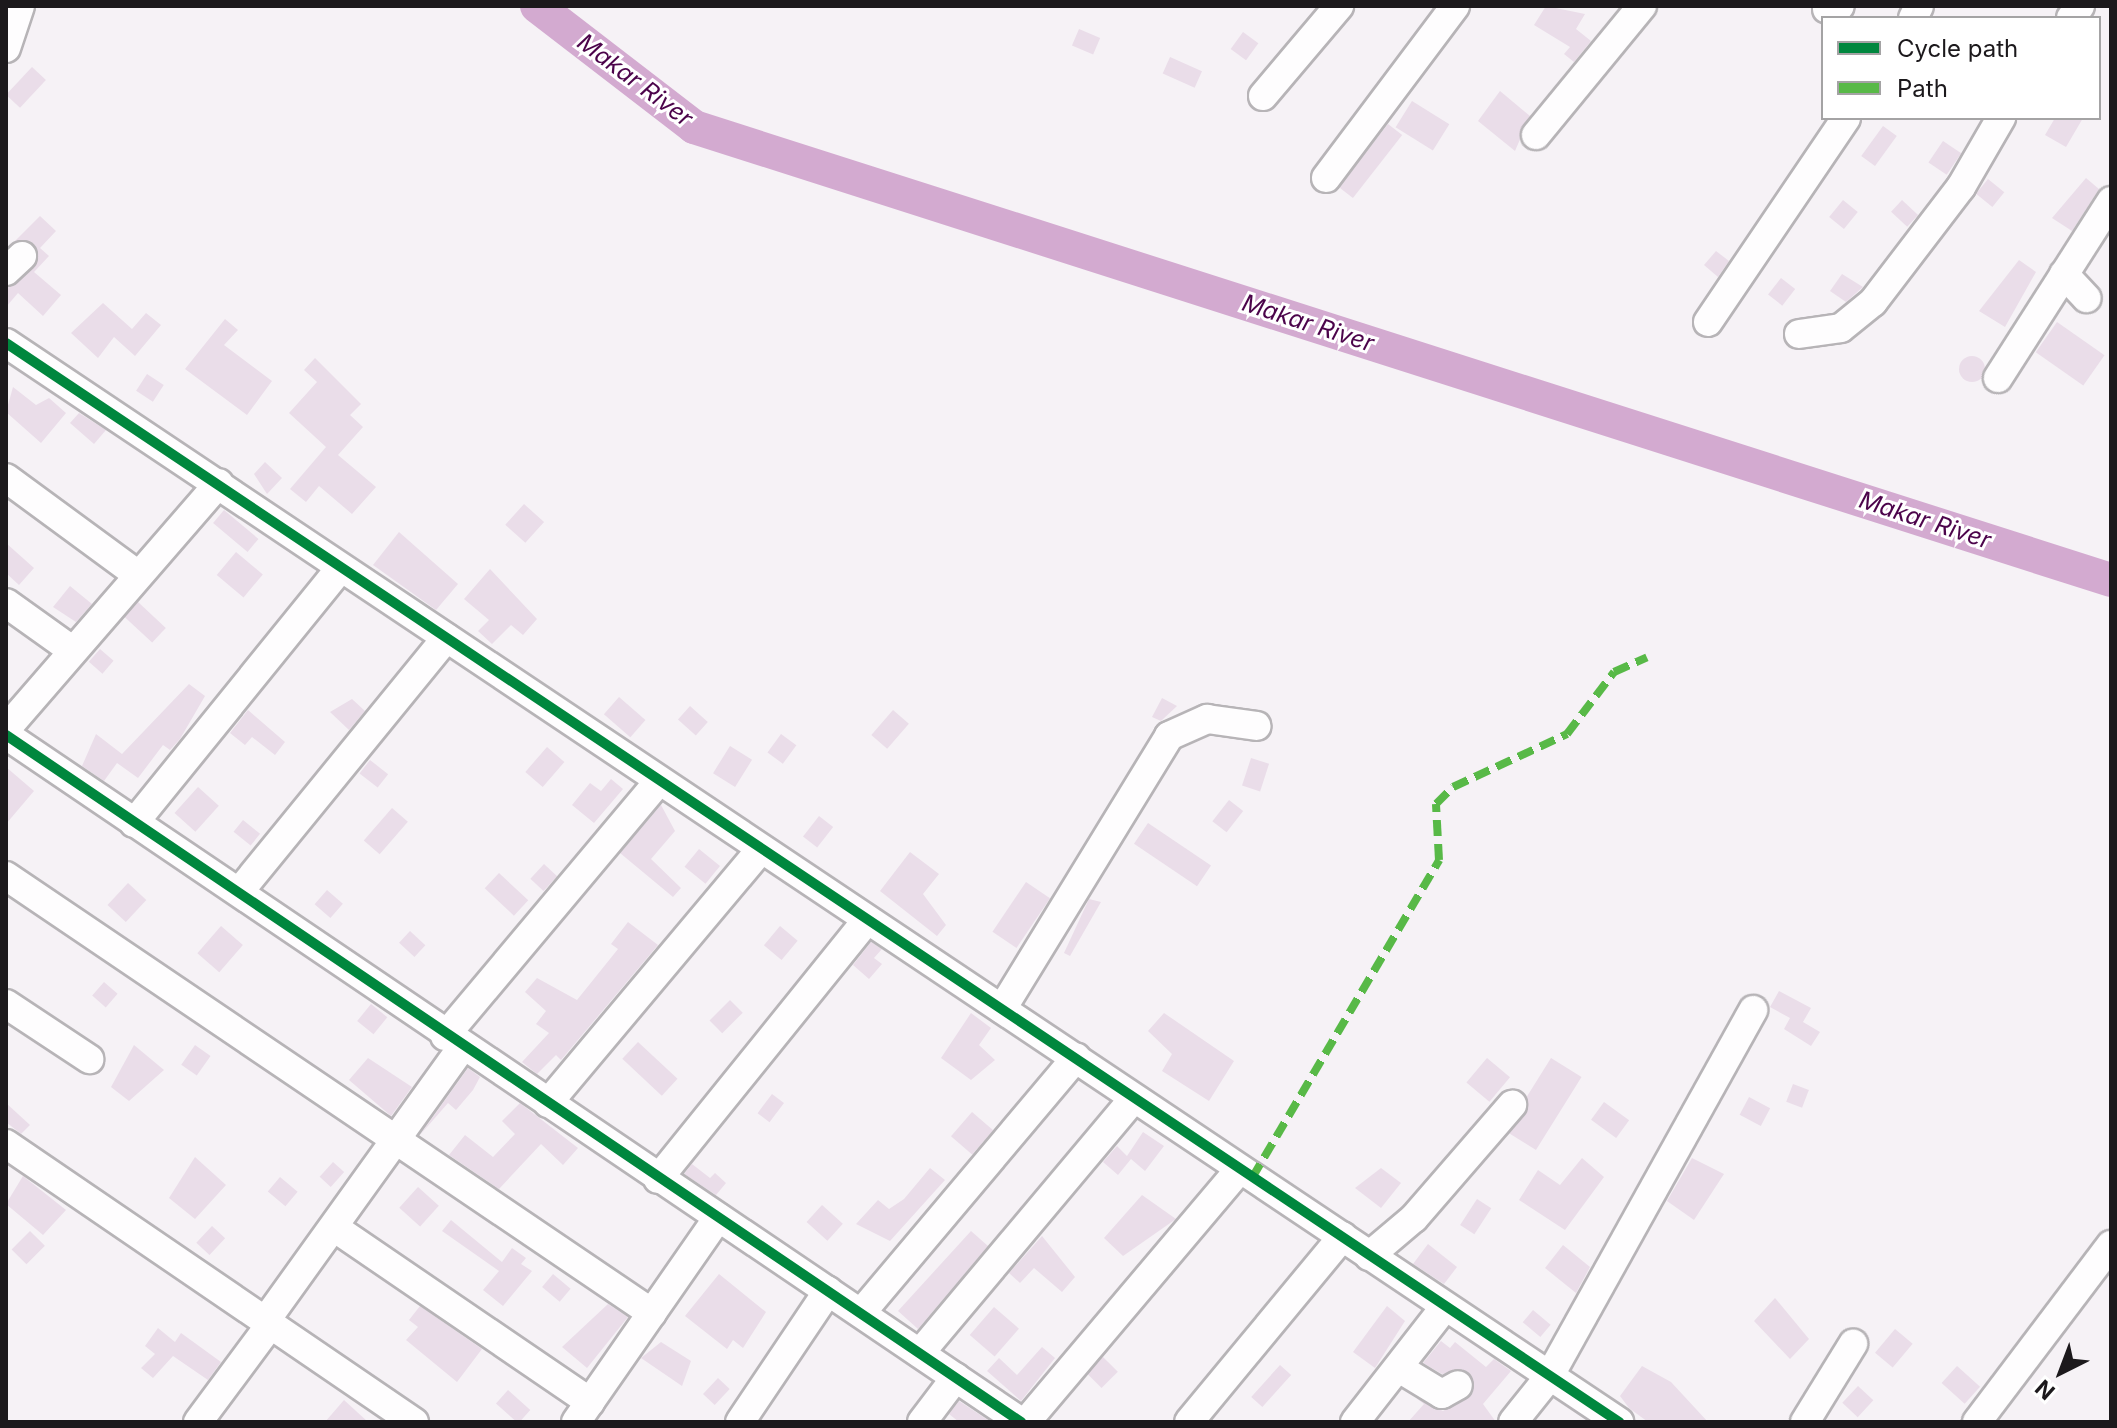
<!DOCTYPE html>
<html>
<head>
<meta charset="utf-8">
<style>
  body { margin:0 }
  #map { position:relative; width:2117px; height:1428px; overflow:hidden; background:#f6f2f6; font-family:Inter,sans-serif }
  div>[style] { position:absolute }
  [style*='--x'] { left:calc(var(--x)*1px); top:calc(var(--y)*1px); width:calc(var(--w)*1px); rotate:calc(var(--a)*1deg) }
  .river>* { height:34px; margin:-17px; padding:0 17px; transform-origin:17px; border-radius:17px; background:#d3aad0 }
  .building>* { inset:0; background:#eadde9; transform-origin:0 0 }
  .round { border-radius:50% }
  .roads { filter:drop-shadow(2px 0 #b7b4b7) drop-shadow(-2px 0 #b7b4b7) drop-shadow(0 2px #b7b4b7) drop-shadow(0 -2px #b7b4b7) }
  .minor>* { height:28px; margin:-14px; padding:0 14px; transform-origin:14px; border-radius:14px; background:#fefdfe }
  .quiet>* { height:8px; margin-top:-4px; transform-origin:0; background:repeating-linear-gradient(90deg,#58b947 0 16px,transparent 0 24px) }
  .cycleway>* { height:10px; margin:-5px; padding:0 5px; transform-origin:5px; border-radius:5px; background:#00873e }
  span { translate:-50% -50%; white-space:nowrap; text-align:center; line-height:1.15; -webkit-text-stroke:6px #fff; paint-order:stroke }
  .water-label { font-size:24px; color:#4c044b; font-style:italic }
  .frame { position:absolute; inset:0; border:8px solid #1c191c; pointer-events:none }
  .legend { position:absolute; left:1821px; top:16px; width:280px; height:104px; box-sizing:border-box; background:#fff; border:2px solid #a4a3a4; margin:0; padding:10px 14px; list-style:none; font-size:24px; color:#1c191c }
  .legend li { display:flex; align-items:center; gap:16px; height:40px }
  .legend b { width:40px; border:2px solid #a4a3a4 }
  .north { position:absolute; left:2021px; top:1332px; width:80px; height:80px; -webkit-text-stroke:6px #fff; paint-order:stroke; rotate:222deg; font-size:22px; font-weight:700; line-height:32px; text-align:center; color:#1c191c }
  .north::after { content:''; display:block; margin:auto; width:28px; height:36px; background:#1c191c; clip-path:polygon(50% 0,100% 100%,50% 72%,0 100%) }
</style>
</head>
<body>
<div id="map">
  <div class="river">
    <div style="--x:537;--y:6;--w:198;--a:37.6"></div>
    <div style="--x:694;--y:127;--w:1488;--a:17.73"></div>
  </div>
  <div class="building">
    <div style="clip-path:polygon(1546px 6px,1585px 14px,1576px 29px,1591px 41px,1574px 62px,1564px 54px,1570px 47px,1534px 25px)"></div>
    <div style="left:1079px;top:29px;width:23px;height:18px;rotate:23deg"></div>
    <div style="left:1243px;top:32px;width:19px;height:21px;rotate:36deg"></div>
    <div style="left:1170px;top:57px;width:35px;height:18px;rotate:24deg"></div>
    <div style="left:32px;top:67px;width:19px;height:38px;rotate:43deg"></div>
    <div style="clip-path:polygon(1500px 91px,1530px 116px,1515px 151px,1478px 121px)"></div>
    <div style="left:1412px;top:101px;width:44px;height:31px;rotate:32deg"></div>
    <div style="clip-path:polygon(2055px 118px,2083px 118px,2066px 147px,2045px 135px)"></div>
    <div style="left:1388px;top:124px;width:18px;height:80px;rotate:38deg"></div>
    <div style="left:1883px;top:126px;width:17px;height:37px;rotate:36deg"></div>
    <div style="left:1943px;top:141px;width:22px;height:26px;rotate:34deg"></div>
    <div style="clip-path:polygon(2086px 178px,2099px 189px,2072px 231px,2052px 218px)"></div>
    <div style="left:1988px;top:179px;width:21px;height:19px;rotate:39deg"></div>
    <div style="left:1843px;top:200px;width:19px;height:22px;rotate:39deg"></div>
    <div style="left:1902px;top:200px;width:22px;height:16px;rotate:43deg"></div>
    <div style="clip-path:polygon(40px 216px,56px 231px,40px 248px,49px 256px,34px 272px,61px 295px,43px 316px,18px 293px,6px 307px,6px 288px,38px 260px,34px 244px,15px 241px)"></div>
    <div style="clip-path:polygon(1716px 251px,1729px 261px,1718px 277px,1704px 265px)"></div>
    <div style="clip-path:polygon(2019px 260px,2036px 272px,2005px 327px,1979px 311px)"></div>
    <div style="clip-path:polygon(1842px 274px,1863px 287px,1846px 302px,1830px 291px)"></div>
    <div style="left:1781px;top:278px;width:18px;height:21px;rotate:38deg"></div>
    <div style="clip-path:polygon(103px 303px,132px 329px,146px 313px,161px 325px,135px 356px,114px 337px,98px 358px,71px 333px)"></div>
    <div style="clip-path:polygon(225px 319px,238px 330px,224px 345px,272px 381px,247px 415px,185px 369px)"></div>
    <div style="left:2057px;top:322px;width:58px;height:37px;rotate:35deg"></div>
    <div class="round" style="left:1959px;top:356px;width:26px;height:26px"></div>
    <div style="clip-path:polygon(315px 358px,361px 404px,350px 415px,363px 427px,338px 455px,376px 487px,352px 514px,319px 486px,306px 502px,290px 489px,326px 447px,289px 413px,317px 382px,304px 370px)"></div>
    <div style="left:147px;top:374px;width:20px;height:20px;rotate:33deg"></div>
    <div style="clip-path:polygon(13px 387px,36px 405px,49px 398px,66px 413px,41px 443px,6px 412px)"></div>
    <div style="clip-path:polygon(79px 413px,106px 430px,94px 444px,70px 423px)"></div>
    <div style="clip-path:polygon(265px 462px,282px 478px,267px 494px,254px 474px)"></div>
    <div style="left:524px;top:504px;width:27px;height:28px;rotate:42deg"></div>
    <div style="left:224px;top:510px;width:45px;height:17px;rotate:40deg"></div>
    <div style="clip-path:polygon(399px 532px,458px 584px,436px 610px,373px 565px)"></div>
    <div style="clip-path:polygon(6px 543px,34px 568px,19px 585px,6px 573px)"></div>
    <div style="left:236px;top:552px;width:35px;height:30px;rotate:40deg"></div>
    <div style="clip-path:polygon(490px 569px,537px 619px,523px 635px,511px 625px,492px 644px,478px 631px,489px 620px,464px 599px)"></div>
    <div style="clip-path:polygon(70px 586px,92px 604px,76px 622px,53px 607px)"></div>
    <div style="left:138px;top:602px;width:38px;height:20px;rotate:43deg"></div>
    <div style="left:100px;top:649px;width:18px;height:17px;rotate:41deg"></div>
    <div style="clip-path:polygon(189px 684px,205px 696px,180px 739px,170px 750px,163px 745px,138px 778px,117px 763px,104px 781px,82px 766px,96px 734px,122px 754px)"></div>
    <div style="left:619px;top:697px;width:35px;height:23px;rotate:41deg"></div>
    <div style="clip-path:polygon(1162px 698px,1177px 706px,1161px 721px,1152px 717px)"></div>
    <div style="clip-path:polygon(352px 699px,365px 711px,349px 730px,330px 712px)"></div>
    <div style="left:690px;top:706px;width:24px;height:18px;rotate:42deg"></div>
    <div style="clip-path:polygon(248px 710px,285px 742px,275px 755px,252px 737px,245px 745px,230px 733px)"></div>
    <div style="left:893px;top:710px;width:21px;height:33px;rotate:41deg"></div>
    <div style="left:781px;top:734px;width:19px;height:23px;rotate:36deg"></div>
    <div style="left:730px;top:746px;width:26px;height:32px;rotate:32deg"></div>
    <div style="left:547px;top:747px;width:23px;height:33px;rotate:41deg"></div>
    <div style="left:1251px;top:758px;width:19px;height:29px;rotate:18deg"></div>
    <div style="left:370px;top:760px;width:23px;height:17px;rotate:38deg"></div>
    <div style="clip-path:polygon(6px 767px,34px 791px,6px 824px)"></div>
    <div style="clip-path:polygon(611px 779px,623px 789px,594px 823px,572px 805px,590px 783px,601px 791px)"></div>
    <div style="left:198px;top:787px;width:28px;height:35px;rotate:42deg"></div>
    <div style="left:1229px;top:800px;width:18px;height:27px;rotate:38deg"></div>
    <div style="clip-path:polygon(661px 805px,675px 831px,651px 859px,681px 888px,673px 897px,620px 853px)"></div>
    <div style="left:392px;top:808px;width:21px;height:43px;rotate:41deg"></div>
    <div style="left:819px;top:816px;width:18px;height:26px;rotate:38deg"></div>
    <div style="left:243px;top:820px;width:22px;height:15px;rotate:39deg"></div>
    <div style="left:1148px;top:823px;width:76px;height:25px;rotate:34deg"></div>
    <div style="left:699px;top:849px;width:27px;height:23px;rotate:39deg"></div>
    <div style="clip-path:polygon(910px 852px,939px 874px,923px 894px,946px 925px,937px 936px,880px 891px)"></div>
    <div style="left:544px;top:864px;width:18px;height:20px;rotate:43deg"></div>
    <div style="left:499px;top:873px;width:40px;height:21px;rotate:43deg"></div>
    <div style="left:1026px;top:882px;width:29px;height:60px;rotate:34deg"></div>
    <div style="left:128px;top:883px;width:25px;height:30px;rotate:43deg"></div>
    <div style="left:327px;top:890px;width:21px;height:19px;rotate:41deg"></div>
    <div style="clip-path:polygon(1089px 899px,1101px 902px,1070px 956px,1064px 953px)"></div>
    <div style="clip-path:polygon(628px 922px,658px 945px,561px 1060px,556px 1055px,537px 1074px,522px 1062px,549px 1033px,536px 1024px,546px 1011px,525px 992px,537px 978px,577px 1000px,618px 949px,611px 944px)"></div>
    <div style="left:221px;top:926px;width:29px;height:36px;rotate:41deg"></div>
    <div style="left:780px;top:926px;width:23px;height:25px;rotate:40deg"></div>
    <div style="left:410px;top:931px;width:21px;height:16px;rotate:43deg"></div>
    <div style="clip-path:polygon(871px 942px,882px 949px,874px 958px,882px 964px,869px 979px,853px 965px)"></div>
    <div style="left:104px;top:982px;width:18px;height:18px;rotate:41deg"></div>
    <div style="clip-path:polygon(1779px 991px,1811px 1008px,1803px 1022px,1820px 1032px,1811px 1046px,1784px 1029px,1790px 1018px,1770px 1007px)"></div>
    <div style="left:730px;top:1000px;width:18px;height:29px;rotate:45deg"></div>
    <div style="left:371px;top:1004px;width:21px;height:22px;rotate:39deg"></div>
    <div style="clip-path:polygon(971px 1013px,991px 1028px,979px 1045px,995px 1060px,971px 1080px,941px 1058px)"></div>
    <div style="clip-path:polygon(1164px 1013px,1234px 1061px,1209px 1101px,1162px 1071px,1172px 1054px,1148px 1031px)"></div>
    <div style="left:638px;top:1042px;width:54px;height:23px;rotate:43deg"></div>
    <div style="clip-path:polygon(134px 1045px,164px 1070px,129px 1101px,111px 1087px)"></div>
    <div style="left:195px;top:1045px;width:19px;height:24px;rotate:35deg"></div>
    <div style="clip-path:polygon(368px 1058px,412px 1087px,391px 1116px,349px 1080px)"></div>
    <div style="left:1487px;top:1058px;width:30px;height:32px;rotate:40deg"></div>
    <div style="left:1551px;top:1058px;width:36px;height:86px;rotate:32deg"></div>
    <div style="clip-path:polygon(468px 1068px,480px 1077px,473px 1090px,456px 1110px,448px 1103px,420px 1135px)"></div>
    <div style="left:1793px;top:1084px;width:17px;height:19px;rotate:21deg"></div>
    <div style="left:772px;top:1094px;width:15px;height:24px;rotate:37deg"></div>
    <div style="left:1749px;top:1097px;width:24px;height:20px;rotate:28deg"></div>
    <div style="left:1604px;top:1102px;width:31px;height:22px;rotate:36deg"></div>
    <div style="clip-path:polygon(6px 1103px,30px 1125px,21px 1134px,6px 1122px)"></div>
    <div style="clip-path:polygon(520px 1103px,578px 1148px,563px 1165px,541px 1144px,499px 1189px,449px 1155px,465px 1135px,493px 1157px,515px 1134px,502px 1121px)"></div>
    <div style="left:972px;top:1112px;width:28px;height:32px;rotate:41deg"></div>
    <div style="clip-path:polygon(1143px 1132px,1164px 1146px,1145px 1171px,1131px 1159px,1118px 1175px,1103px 1162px,1117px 1146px,1127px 1156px)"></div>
    <div style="clip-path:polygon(195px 1157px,226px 1185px,195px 1219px,169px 1198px)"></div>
    <div style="clip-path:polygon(1582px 1158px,1604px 1177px,1565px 1230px,1519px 1200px,1538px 1170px,1560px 1185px)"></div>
    <div style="clip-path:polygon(1692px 1158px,1724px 1174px,1694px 1220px,1667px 1201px)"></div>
    <div style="left:333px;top:1162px;width:15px;height:20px;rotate:42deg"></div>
    <div style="clip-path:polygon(692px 1164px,710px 1178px,715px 1173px,726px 1183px,716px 1195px,684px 1174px)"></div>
    <div style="clip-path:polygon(930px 1168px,945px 1180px,890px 1241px,856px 1224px,878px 1200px,889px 1209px,904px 1199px)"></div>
    <div style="clip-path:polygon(1381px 1168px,1401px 1183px,1381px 1208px,1355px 1188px)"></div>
    <div style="clip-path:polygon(23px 1176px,66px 1210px,43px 1235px,6px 1204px)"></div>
    <div style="left:280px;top:1177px;width:23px;height:19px;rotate:40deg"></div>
    <div style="left:418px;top:1187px;width:28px;height:28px;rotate:42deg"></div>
    <div style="clip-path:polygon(1142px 1195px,1176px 1219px,1123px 1256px,1104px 1238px)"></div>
    <div style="left:1477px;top:1199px;width:17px;height:31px;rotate:33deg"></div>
    <div style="left:822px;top:1205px;width:28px;height:23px;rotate:42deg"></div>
    <div style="clip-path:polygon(451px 1220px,502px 1262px,512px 1248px,526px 1258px,521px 1264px,532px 1271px,503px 1306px,483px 1290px,499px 1271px,442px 1231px)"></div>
    <div style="left:212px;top:1226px;width:18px;height:23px;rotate:43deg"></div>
    <div style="left:30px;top:1231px;width:21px;height:26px;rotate:45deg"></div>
    <div style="clip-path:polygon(971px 1231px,988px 1246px,918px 1329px,898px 1311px)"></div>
    <div style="clip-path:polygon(1042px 1236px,1075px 1277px,1062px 1292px,1034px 1268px,1020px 1283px,1009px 1273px)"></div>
    <div style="clip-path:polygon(1428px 1244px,1457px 1267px,1444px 1284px,1413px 1264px)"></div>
    <div style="clip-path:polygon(1563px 1245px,1590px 1267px,1576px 1293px,1545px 1268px)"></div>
    <div style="left:553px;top:1274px;width:23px;height:17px;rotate:40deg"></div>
    <div style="clip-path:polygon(719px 1274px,766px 1312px,743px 1348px,733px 1340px,727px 1349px,685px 1316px)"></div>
    <div style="clip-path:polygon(1775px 1298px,1809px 1339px,1790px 1359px,1754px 1321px)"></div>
    <div style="clip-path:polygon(608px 1304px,628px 1317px,587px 1368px,562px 1347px)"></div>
    <div style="clip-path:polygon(420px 1306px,482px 1349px,457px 1382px,406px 1340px,418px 1327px,409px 1320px)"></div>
    <div style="clip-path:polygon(1387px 1306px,1405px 1321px,1375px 1368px,1353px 1352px)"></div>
    <div style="left:994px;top:1307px;width:33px;height:37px;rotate:41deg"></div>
    <div style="left:1533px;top:1310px;width:23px;height:16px;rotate:40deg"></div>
    <div style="clip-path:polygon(158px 1328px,175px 1342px,181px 1333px,221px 1362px,208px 1380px,173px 1356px,153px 1378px,141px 1368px,155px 1354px,145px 1346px)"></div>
    <div style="left:1895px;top:1329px;width:23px;height:31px;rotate:40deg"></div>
    <div style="clip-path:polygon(1441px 1341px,1450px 1348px,1455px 1342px,1486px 1367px,1494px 1359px,1511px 1371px,1483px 1404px,1496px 1422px,1408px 1422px,1424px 1404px,1416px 1398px,1443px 1411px,1473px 1393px,1467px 1371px,1442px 1374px,1423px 1363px)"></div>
    <div style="clip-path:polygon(661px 1342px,691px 1361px,682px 1386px,641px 1358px)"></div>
    <div style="clip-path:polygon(1042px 1347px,1055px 1358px,1021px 1401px,987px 1371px,999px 1358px,1017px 1375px)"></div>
    <div style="left:1103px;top:1357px;width:21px;height:23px;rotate:45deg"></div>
    <div style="left:1280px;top:1365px;width:15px;height:43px;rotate:42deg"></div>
    <div style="clip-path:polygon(1642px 1366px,1671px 1382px,1708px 1422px,1648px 1422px,1629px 1408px,1620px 1396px)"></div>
    <div style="left:1957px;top:1366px;width:31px;height:23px;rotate:42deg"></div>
    <div style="left:718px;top:1378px;width:16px;height:22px;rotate:43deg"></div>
    <div style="left:1858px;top:1386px;width:21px;height:23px;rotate:43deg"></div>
    <div style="left:508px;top:1390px;width:30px;height:18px;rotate:42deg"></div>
    <div style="clip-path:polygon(344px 1400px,368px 1422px,325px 1422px)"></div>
    <div style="clip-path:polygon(959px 1401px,991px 1422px,959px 1422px,949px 1414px)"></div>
  </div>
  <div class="roads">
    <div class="minor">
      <div style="--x:1827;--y:9;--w:13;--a:-13"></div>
      <div style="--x:1913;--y:18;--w:13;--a:-63"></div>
      <div style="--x:2071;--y:18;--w:15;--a:-53"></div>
      <div style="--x:6;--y:48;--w:44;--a:-71.6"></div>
      <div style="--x:1263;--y:96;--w:118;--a:-49.8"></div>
      <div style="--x:1536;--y:135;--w:167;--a:-50.6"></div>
      <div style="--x:1326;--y:178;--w:215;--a:-53.1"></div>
      <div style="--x:6;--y:271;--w:22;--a:-43"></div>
      <div style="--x:2064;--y:274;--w:33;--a:47"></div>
      <div style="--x:1708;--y:322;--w:246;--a:-55.9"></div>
      <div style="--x:1799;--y:334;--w:42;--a:-8.1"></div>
      <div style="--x:1841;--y:328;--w:41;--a:-39.1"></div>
      <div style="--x:1873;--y:302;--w:145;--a:-52.6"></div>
      <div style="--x:1961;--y:187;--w:80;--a:-59.9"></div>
      <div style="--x:6;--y:343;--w:1941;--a:33.78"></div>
      <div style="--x:1998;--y:378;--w:210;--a:-57.4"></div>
      <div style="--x:6;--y:478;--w:164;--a:36.3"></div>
      <div style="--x:6;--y:603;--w:82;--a:35.6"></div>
      <div style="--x:6;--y:729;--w:325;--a:-49.1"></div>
      <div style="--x:6;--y:735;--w:1226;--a:34.09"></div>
      <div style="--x:134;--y:823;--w:326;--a:-51"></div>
      <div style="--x:6;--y:876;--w:780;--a:34.08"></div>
      <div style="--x:239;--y:892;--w:328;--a:-50.8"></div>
      <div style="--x:6;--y:1004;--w:100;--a:33.5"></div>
      <div style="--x:1002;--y:1009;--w:320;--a:-58.5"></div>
      <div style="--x:1169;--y:736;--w:42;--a:-24.1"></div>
      <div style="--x:1207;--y:719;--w:50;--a:8"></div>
      <div style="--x:445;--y:1036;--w:330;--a:-50"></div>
      <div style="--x:548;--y:1103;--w:330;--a:-50"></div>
      <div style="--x:6;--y:1144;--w:494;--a:34.3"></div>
      <div style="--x:658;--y:1179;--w:331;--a:-51.1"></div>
      <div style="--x:335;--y:1228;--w:309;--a:34.3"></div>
      <div style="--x:1369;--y:1256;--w:59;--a:-40.2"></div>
      <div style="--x:1414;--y:1218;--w:150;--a:-49.1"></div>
      <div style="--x:861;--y:1313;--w:334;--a:-49.9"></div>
      <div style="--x:266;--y:1320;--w:336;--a:-54.3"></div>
      <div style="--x:920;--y:1353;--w:331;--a:-50"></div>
      <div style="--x:1399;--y:1368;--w:50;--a:31.2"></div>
      <div style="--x:1442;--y:1394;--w:18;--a:-29"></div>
      <div style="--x:198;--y:1422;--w:121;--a:-53.4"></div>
      <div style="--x:576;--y:1422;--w:249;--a:-55.2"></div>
      <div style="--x:740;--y:1422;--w:158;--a:-56.1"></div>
      <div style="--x:922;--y:1422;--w:56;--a:-52.9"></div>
      <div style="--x:1026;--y:1422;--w:331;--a:-49.8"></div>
      <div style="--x:1189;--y:1422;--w:241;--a:-50.4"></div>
      <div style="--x:1355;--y:1422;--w:145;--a:-52"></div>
      <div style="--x:1513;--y:1422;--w:58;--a:-51.3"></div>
      <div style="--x:1549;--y:1377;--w:420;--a:-60.9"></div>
      <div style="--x:1805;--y:1422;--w:92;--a:-58.4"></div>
      <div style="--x:1977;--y:1422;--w:222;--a:-52.9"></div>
    </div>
  </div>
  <div class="quiet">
    <div style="--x:1252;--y:1178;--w:369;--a:-59.5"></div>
    <div style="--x:1439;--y:860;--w:56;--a:-93.1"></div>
    <div style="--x:1436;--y:804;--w:24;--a:-45"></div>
    <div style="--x:1453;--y:787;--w:126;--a:-24.9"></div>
    <div style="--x:1567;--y:734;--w:78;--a:-52.8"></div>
    <div style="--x:1614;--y:672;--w:36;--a:-24"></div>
  </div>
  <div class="cycleway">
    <div style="--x:6;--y:343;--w:1941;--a:33.78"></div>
    <div style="--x:6;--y:735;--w:1226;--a:34.09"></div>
  </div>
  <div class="water-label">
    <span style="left:635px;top:80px;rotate:37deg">Makar River</span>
    <span style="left:1308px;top:323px;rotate:18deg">Makar River</span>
    <span style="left:1925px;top:520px;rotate:18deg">Makar River</span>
  </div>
  <div class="frame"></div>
  <ul class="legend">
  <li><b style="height:10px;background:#00873e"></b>Cycle path</li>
  <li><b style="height:10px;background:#58b947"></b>Path</li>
  </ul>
  <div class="north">N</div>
</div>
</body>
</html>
